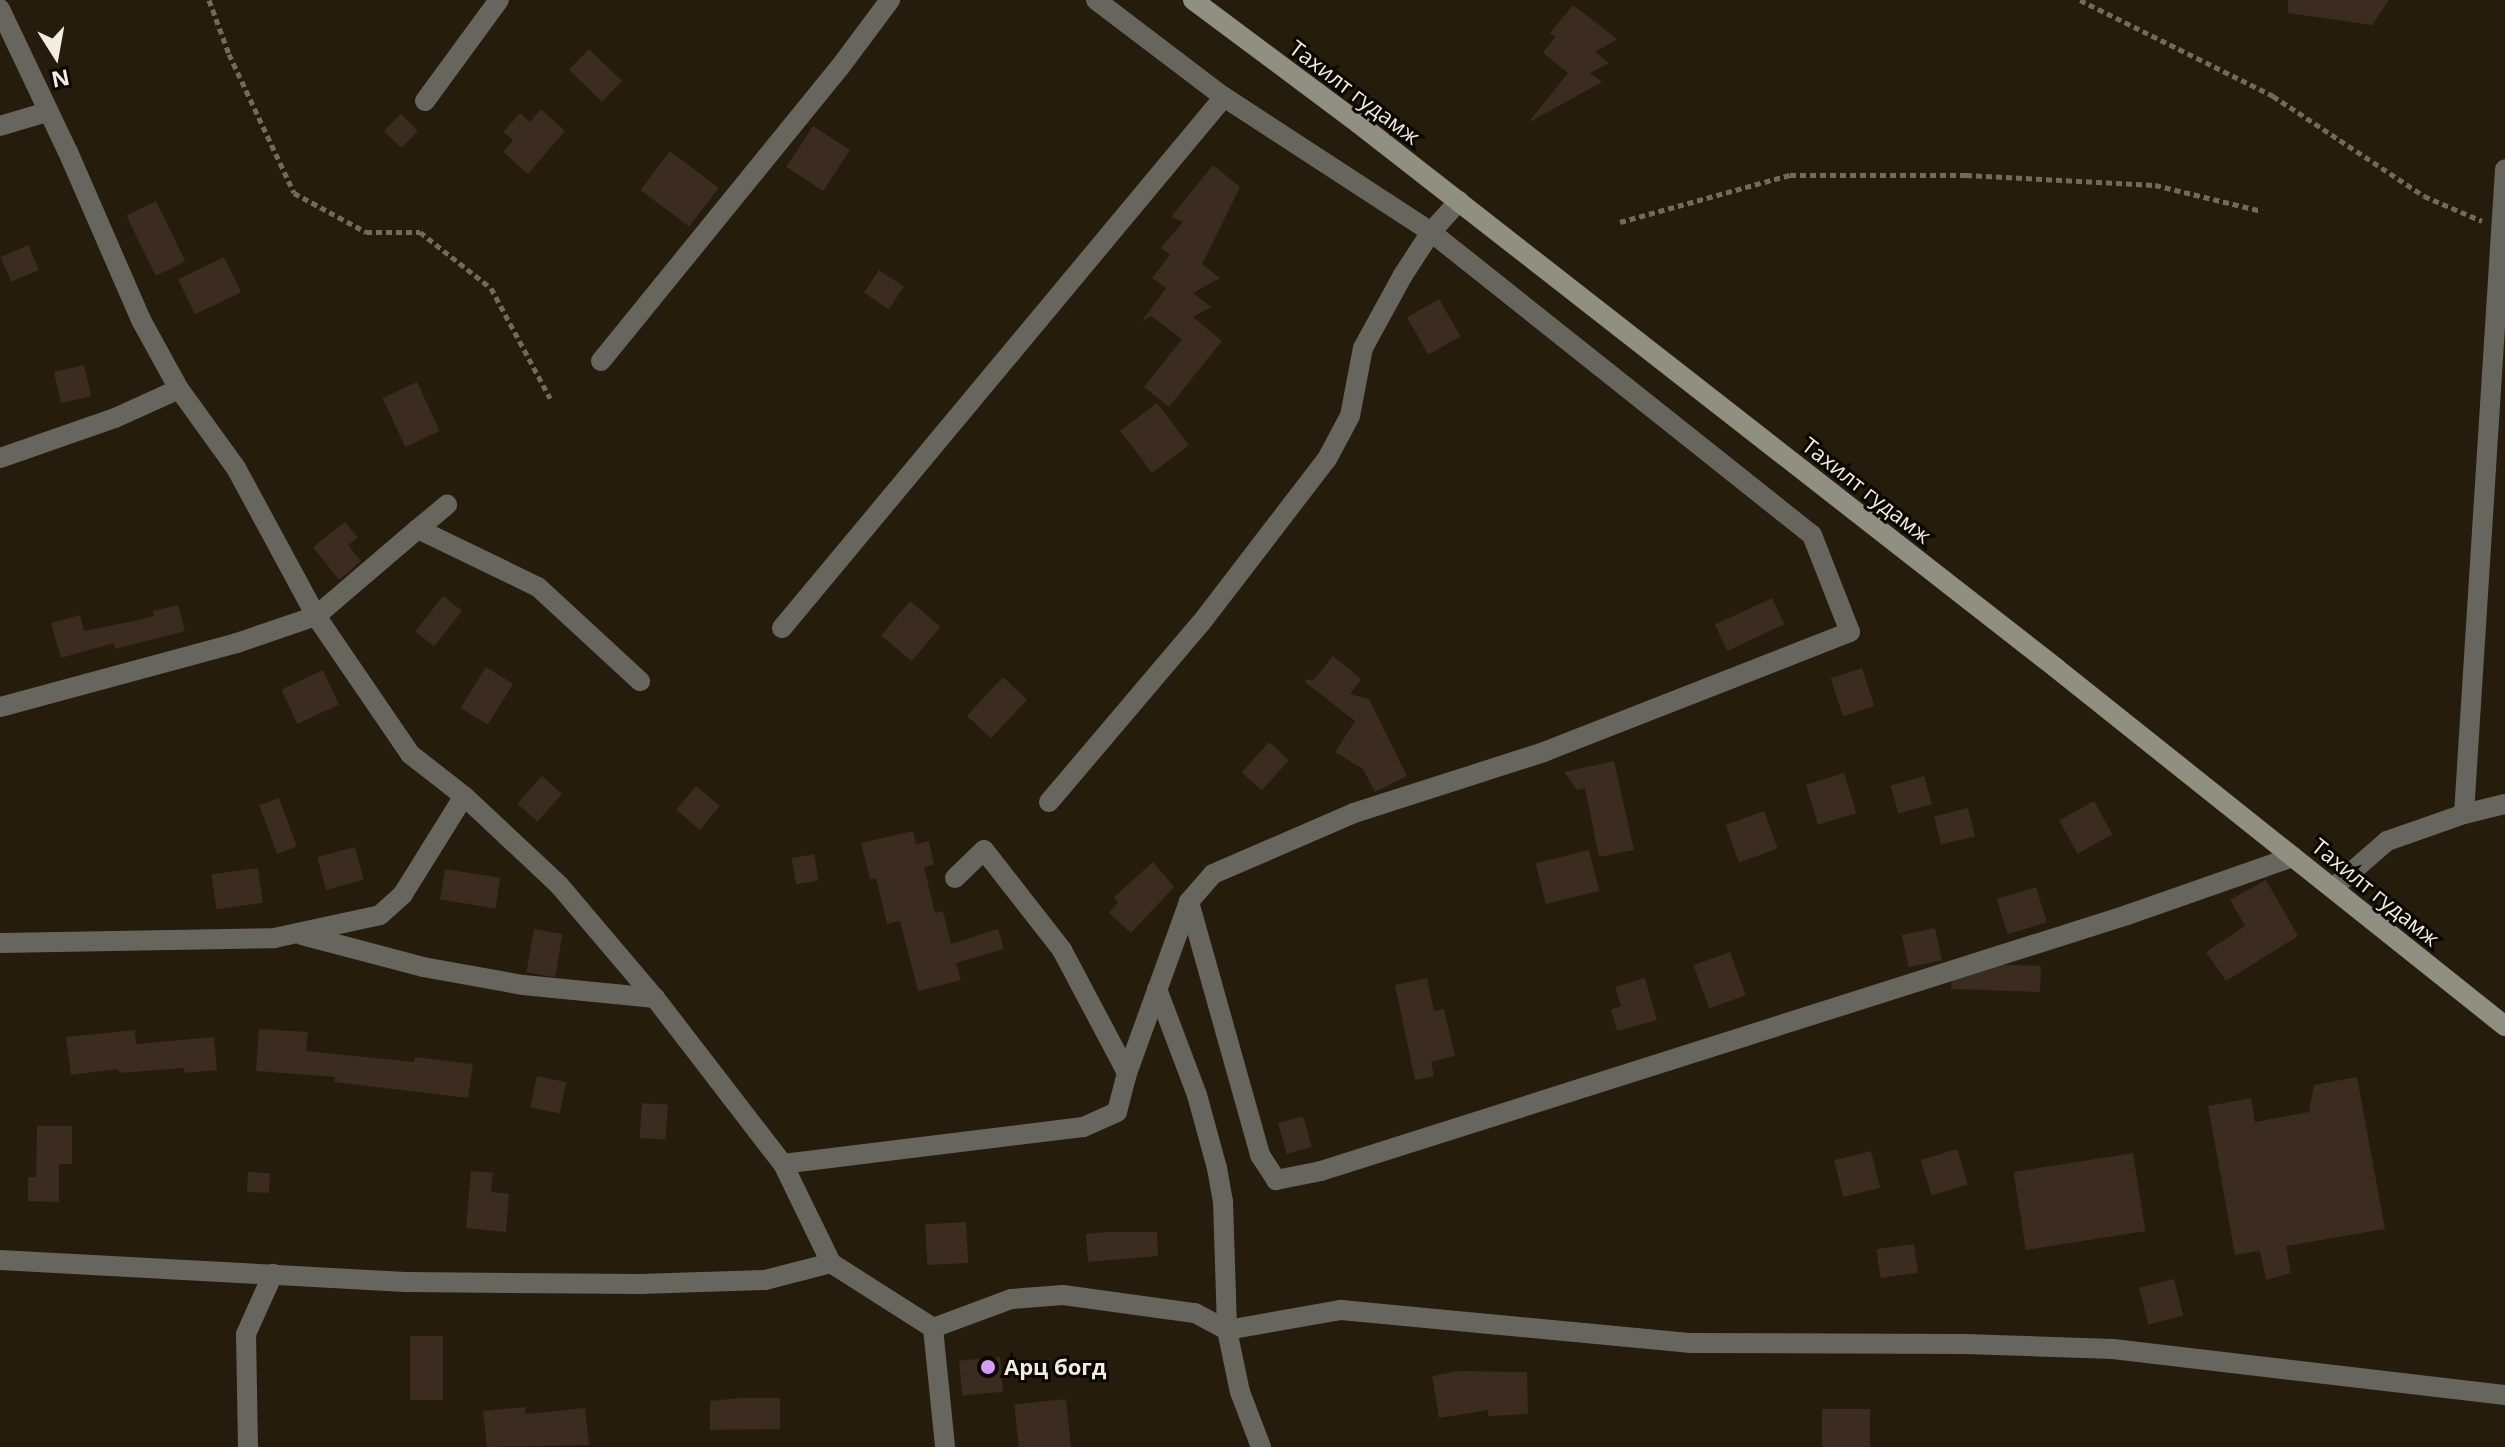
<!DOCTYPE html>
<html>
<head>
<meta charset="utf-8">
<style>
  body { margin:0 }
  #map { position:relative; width:2505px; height:1447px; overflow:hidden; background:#251c0c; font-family:"Open Sans",sans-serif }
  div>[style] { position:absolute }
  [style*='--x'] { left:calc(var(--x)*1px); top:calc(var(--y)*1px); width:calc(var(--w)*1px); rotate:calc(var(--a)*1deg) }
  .building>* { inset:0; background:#3b2b20; transform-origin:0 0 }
  .path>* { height:5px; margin-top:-2.5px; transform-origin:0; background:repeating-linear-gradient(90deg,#726a5c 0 6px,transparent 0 10px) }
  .minor>* { height:20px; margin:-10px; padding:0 10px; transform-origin:10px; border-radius:10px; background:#66665e }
  .secondary>* { height:20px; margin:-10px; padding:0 10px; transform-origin:10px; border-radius:10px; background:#909082 }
  .dots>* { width:22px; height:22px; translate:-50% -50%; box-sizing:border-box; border:4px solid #0b0703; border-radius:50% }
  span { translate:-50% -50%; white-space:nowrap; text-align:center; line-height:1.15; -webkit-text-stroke:6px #0b0703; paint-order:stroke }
  .street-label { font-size:22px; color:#f2ece1 }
  .poi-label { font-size:22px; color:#f2ece1; font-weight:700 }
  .left { translate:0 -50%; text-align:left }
  .north { position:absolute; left:16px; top:16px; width:80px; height:80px; -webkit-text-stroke:6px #0b0703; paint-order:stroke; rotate:169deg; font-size:22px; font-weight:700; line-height:32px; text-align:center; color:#f2ece1 }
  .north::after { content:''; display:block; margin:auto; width:28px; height:36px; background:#f2ece1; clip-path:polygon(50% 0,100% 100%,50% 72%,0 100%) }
</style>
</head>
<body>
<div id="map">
  <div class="building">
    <div style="clip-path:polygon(2288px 0,2389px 0,2372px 25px,2288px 13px)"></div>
    <div style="clip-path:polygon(1573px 5px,1617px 39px,1595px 52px,1609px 63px,1590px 73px,1602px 82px,1528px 123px,1568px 73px,1543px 53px,1555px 37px,1550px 33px)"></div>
    <div style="left:589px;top:49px;width:46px;height:29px;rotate:44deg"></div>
    <div style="clip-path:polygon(541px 109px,565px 131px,528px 174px,503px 152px,513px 140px,503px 132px,520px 113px,530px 122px)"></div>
    <div style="left:401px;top:114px;width:24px;height:24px;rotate:45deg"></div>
    <div style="left:813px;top:126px;width:44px;height:49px;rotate:33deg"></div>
    <div style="left:670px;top:151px;width:61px;height:49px;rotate:37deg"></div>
    <div style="clip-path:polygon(1213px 165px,1240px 187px,1202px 264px,1220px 278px,1193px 293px,1211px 307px,1193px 317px,1222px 341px,1169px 407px,1144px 387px,1182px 339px,1151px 316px,1141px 322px,1166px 288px,1152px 278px,1170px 255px,1161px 248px,1183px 222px,1171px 217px)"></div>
    <div style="left:156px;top:201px;width:67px;height:33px;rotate:64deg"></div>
    <div style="left:28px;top:245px;width:27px;height:30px;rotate:66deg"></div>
    <div style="left:224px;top:257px;width:39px;height:51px;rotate:64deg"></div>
    <div style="left:879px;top:270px;width:30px;height:27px;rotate:34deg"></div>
    <div style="left:1439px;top:299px;width:43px;height:37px;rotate:60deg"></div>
    <div style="left:84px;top:365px;width:32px;height:31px;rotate:77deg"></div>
    <div style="left:417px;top:382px;width:54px;height:38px;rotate:65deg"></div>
    <div style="left:1157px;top:403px;width:53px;height:46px;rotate:53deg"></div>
    <div style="clip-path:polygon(345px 522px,358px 538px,348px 545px,361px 561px,339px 580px,313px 547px)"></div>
    <div style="left:443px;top:596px;width:24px;height:45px;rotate:38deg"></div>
    <div style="left:1772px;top:598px;width:29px;height:63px;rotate:65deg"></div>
    <div style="left:910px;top:601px;width:40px;height:45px;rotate:40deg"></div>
    <div style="clip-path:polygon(178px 605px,185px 631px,115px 649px,114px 643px,61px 658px,51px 623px,80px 615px,84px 631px,134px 621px,154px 616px,153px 611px)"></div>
    <div style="clip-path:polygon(1333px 656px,1361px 679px,1350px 694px,1369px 699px,1407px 776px,1375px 792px,1363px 769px,1335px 752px,1355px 721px,1305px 682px,1307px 679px,1313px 681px)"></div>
    <div style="left:486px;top:667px;width:32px;height:48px;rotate:32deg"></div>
    <div style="left:1862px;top:668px;width:40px;height:33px;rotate:72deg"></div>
    <div style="left:323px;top:670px;width:38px;height:46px;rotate:65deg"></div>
    <div style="left:1003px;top:677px;width:33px;height:53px;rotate:43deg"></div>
    <div style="left:1269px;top:742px;width:27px;height:41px;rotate:42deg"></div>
    <div style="clip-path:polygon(1614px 761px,1634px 850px,1599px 857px,1585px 788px,1577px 790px,1564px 772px)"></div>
    <div style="left:1844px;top:773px;width:42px;height:40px;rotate:73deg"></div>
    <div style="left:542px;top:776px;width:27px;height:37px;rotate:42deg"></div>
    <div style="left:1924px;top:776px;width:29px;height:35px;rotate:74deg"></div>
    <div style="left:696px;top:786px;width:31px;height:31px;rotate:40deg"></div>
    <div style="left:279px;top:798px;width:52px;height:21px;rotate:70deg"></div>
    <div style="left:2094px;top:801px;width:38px;height:40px;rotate:61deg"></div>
    <div style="left:1968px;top:808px;width:29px;height:35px;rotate:76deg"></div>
    <div style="left:1764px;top:811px;width:40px;height:41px;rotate:70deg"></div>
    <div style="clip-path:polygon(913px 831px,916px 844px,929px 841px,934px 865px,924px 867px,935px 913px,943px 911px,951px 944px,998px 929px,1004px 949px,956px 963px,961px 980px,918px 991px,900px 921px,887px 924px,876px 878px,870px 879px,861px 843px)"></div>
    <div style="left:355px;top:847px;width:34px;height:39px;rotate:75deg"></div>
    <div style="left:1589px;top:850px;width:42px;height:55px;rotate:76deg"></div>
    <div style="left:814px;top:854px;width:27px;height:23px;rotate:80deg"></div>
    <div style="clip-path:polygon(1153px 862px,1174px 887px,1131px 933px,1109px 913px,1118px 902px,1114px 897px)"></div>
    <div style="left:258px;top:868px;width:35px;height:47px;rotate:82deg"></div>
    <div style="left:445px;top:869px;width:56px;height:31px;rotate:9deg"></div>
    <div style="clip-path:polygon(2266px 880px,2298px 936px,2226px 981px,2206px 952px,2245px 926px,2230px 900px)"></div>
    <div style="left:2036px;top:887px;width:37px;height:41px;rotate:73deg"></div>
    <div style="left:1935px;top:928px;width:33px;height:34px;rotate:78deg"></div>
    <div style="left:534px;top:929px;width:29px;height:44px;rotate:10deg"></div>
    <div style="left:1730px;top:952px;width:46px;height:39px;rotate:70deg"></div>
    <div style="left:2041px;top:966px;width:26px;height:89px;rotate:92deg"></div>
    <div style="clip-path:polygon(1427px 978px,1434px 1011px,1444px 1009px,1455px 1056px,1431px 1062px,1434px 1076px,1415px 1080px,1395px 985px)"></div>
    <div style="clip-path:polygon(1645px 978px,1657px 1020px,1617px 1031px,1611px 1010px,1621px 1006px,1615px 987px)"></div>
    <div style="clip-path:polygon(259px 1029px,308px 1032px,306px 1051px,414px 1062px,415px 1057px,473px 1064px,468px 1098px,334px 1082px,335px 1077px,256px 1071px)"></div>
    <div style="clip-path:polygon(135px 1030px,136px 1044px,214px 1037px,217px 1070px,185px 1073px,184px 1068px,119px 1073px,118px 1069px,71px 1075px,66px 1037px)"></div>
    <div style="left:537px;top:1076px;width:30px;height:32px;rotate:12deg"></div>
    <div style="clip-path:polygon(2357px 1077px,2385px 1229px,2286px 1246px,2291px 1273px,2266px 1280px,2260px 1251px,2235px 1255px,2208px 1106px,2251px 1098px,2255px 1122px,2309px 1112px,2314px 1085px)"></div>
    <div style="left:642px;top:1103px;width:26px;height:35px;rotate:4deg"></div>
    <div style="left:1303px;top:1116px;width:32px;height:26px;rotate:74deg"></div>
    <div style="clip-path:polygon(37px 1126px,72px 1126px,72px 1164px,59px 1164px,59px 1202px,28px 1201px,28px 1177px,36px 1177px)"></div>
    <div style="left:1957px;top:1149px;width:37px;height:38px;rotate:73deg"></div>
    <div style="left:1871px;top:1151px;width:38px;height:38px;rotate:76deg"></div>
    <div style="left:2133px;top:1153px;width:79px;height:121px;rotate:81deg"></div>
    <div style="clip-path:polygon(471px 1171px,493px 1173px,491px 1192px,509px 1194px,506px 1232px,466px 1228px)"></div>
    <div style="left:248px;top:1172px;width:22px;height:20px;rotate:3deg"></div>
    <div style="left:966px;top:1222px;width:41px;height:41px;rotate:87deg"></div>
    <div style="clip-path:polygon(1107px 1232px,1157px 1232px,1158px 1256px,1088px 1262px,1086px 1234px)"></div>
    <div style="left:1914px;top:1244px;width:29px;height:38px;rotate:82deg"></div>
    <div style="left:2174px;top:1279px;width:38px;height:36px;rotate:76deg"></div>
    <div style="left:443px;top:1336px;width:64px;height:33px;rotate:90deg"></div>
    <div style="left:1000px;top:1357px;width:35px;height:41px;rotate:85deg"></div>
    <div style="clip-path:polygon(1458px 1371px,1527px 1372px,1528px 1414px,1488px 1416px,1488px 1410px,1439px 1418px,1432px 1376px)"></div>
    <div style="clip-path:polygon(740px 1398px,780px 1398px,780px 1429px,710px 1430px,710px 1401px)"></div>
    <div style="left:1066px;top:1399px;width:48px;height:52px;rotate:84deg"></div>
    <div style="clip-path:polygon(525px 1407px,526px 1414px,585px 1408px,589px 1445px,487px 1447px,483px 1411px)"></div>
    <div style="left:1822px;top:1409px;width:48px;height:38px"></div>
  </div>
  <div class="path">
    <div style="--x:209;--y:0;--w:58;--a:69.7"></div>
    <div style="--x:229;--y:54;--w:153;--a:64.9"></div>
    <div style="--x:294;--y:193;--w:82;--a:28.4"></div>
    <div style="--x:366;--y:232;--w:54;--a:0"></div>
    <div style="--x:420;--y:232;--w:90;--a:38.3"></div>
    <div style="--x:491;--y:288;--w:125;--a:61.8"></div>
    <div style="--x:2080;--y:0;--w:216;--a:26.4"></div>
    <div style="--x:2273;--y:96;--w:181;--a:33.5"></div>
    <div style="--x:2424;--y:196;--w:63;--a:23.3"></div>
    <div style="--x:1620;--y:222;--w:176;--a:-15.5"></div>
    <div style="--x:1790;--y:175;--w:176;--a:0"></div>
    <div style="--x:1966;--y:175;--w:189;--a:3"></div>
    <div style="--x:2155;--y:185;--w:110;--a:13.7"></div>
  </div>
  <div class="minor">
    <div style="--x:1096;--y:0;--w:161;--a:37.2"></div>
    <div style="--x:0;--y:9;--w:158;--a:64.6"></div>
    <div style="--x:68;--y:152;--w:183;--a:66.5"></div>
    <div style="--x:141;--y:320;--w:79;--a:61.2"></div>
    <div style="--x:179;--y:389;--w:97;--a:54.2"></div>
    <div style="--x:236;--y:468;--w:168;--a:61.6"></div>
    <div style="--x:316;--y:616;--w:167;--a:55.7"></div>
    <div style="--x:410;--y:754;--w:68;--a:37.9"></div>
    <div style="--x:464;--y:796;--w:130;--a:43.1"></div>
    <div style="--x:559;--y:885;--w:148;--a:49.7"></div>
    <div style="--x:655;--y:998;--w:210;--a:52.4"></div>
    <div style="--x:783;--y:1164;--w:110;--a:64.1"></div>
    <div style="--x:831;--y:1263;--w:121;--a:32.5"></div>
    <div style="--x:933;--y:1328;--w:120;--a:84.2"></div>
    <div style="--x:425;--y:101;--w:125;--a:-53.8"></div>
    <div style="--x:0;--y:126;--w:49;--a:-16.6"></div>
    <div style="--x:601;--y:361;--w:379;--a:-50.9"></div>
    <div style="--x:840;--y:67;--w:84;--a:-53.3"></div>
    <div style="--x:0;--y:458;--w:122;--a:-19.2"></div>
    <div style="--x:115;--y:418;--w:70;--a:-24.4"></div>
    <div style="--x:418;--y:529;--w:38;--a:-40"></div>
    <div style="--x:782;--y:628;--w:691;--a:-50.23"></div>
    <div style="--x:1224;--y:97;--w:247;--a:33.1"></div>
    <div style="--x:1431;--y:232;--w:487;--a:38.5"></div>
    <div style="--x:1812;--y:535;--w:104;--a:68.6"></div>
    <div style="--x:1850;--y:632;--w:329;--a:158.6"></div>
    <div style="--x:1544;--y:752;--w:200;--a:162.2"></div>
    <div style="--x:1354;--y:813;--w:154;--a:156.6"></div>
    <div style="--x:1213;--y:874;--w:37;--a:131"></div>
    <div style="--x:1189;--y:902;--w:182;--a:109.9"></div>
    <div style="--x:1127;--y:1073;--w:40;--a:104.4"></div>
    <div style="--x:1117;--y:1112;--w:37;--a:156"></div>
    <div style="--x:1083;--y:1127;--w:302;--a:173"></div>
    <div style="--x:0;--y:707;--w:245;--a:-15.1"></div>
    <div style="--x:237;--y:643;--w:83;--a:-18.9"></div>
    <div style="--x:316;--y:616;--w:134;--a:-40.5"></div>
    <div style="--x:418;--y:529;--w:133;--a:25.8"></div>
    <div style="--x:538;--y:587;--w:139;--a:42.7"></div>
    <div style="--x:1049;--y:802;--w:235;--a:-49.7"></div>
    <div style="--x:1201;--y:623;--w:207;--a:-52.5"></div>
    <div style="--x:1327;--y:459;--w:49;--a:-61.9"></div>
    <div style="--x:1350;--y:416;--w:69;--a:-79.2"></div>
    <div style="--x:1363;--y:348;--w:83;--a:-61.3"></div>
    <div style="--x:1403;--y:275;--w:51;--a:-56.9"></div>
    <div style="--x:1431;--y:232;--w:42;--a:-47.9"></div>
    <div style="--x:2464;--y:814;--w:646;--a:-86.36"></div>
    <div style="--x:955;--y:878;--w:40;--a:-44"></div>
    <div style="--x:984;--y:850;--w:127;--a:52"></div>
    <div style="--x:1062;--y:950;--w:139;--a:62.1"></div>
    <div style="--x:2333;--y:888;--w:72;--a:-41"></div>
    <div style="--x:2387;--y:841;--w:82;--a:-19.3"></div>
    <div style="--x:2464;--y:814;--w:42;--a:-13.7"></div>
    <div style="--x:1189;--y:902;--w:263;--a:74.3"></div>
    <div style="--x:1260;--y:1155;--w:30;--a:57"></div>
    <div style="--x:1276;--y:1180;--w:46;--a:-11.3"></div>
    <div style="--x:1321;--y:1171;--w:846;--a:-17.62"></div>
    <div style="--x:2127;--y:915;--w:176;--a:-19.3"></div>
    <div style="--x:302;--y:935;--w:125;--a:14.8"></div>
    <div style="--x:423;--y:967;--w:102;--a:10.2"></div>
    <div style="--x:523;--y:985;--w:133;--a:5.6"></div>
    <div style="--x:0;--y:943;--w:274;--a:-1"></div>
    <div style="--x:274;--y:938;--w:108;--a:-12.2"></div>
    <div style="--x:380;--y:915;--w:31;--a:-42"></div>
    <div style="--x:403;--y:894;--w:115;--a:-58.1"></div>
    <div style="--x:1157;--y:989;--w:113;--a:69.3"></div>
    <div style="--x:1197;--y:1095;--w:76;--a:74.7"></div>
    <div style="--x:1217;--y:1168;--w:34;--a:80"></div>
    <div style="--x:1223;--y:1201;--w:129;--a:88.2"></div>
    <div style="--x:1227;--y:1330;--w:63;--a:78.2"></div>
    <div style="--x:1240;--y:1392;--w:59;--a:69.1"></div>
    <div style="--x:0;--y:1260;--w:406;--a:3.1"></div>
    <div style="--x:405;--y:1282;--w:235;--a:0.5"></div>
    <div style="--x:640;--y:1284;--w:125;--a:-1.8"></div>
    <div style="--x:765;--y:1280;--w:68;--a:-14.4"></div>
    <div style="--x:933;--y:1328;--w:83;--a:-20.4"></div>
    <div style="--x:1011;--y:1299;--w:52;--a:-4.4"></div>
    <div style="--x:1063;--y:1295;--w:133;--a:7.8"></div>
    <div style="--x:1195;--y:1313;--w:36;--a:28"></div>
    <div style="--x:1227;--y:1330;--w:116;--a:-10"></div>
    <div style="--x:1341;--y:1310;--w:352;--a:5.4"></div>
    <div style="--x:1691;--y:1343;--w:273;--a:0.2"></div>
    <div style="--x:1964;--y:1344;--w:149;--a:1.9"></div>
    <div style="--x:2113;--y:1349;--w:395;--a:6.7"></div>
    <div style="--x:248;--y:1447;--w:113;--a:-91"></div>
    <div style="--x:246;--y:1334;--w:66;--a:-65.8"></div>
  </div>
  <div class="secondary">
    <div style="--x:1193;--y:0;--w:206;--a:36.7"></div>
    <div style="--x:1358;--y:123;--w:886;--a:37.98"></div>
    <div style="--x:2056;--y:668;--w:574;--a:38.57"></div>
  </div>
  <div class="dots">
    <div style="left:988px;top:1367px;background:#d69bfa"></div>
  </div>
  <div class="street-label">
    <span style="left:1355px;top:92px;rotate:37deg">Тахилт гудамж</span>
    <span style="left:1867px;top:490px;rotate:38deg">Тахилт гудамж</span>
    <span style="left:2376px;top:892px;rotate:39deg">Тахилт гудамж</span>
  </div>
  <div class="poi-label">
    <span class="left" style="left:1004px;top:1367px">Арц богд</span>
  </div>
  <div class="north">N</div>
</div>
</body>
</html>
